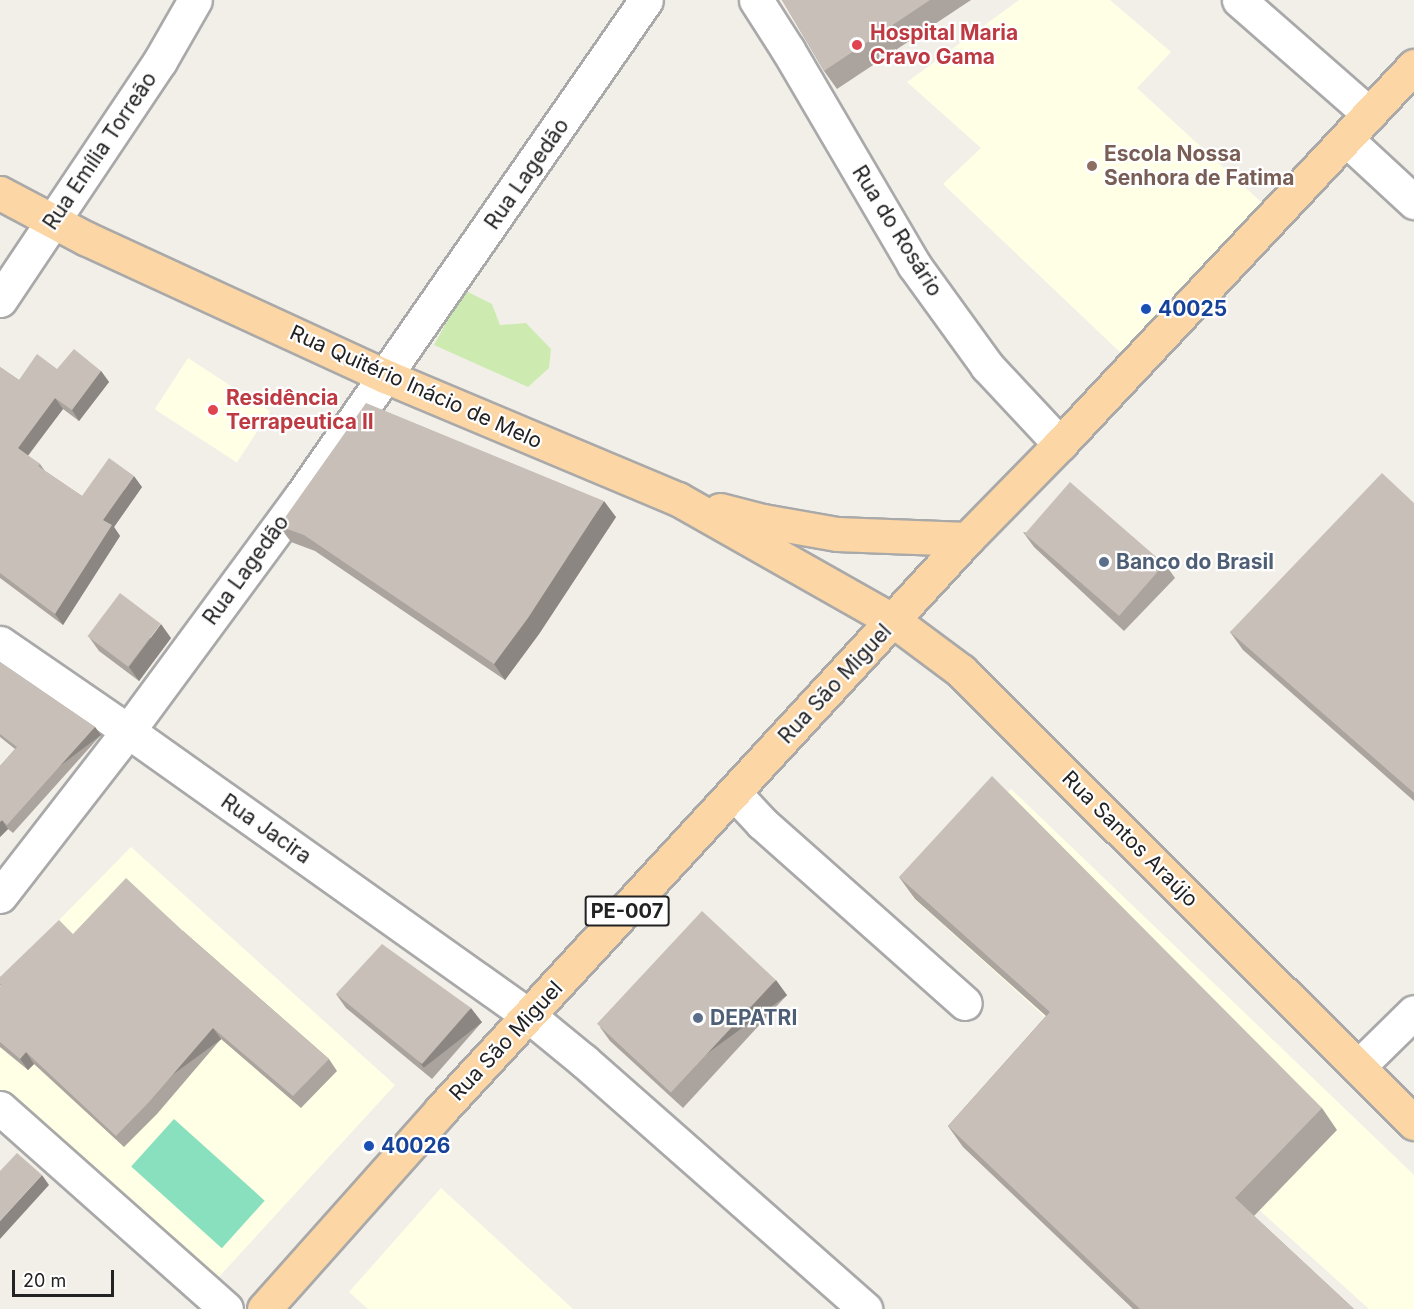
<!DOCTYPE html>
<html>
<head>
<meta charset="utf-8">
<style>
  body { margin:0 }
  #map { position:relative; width:1414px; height:1309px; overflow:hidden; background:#f2efe9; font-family:Inter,sans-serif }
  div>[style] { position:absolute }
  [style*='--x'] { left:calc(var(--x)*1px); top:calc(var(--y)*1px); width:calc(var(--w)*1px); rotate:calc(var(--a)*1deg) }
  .education>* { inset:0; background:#ffffe5; transform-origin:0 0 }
  .grass>* { inset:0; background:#cdebb0 }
  .pitch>* { inset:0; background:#88e0be; transform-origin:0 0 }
  .roads { filter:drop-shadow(2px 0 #a9a9a9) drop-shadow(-2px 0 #a9a9a9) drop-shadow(0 2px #a9a9a9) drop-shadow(0 -2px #a9a9a9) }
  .minor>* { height:33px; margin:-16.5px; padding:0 16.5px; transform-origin:16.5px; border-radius:16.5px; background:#fff }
  .major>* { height:33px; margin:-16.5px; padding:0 16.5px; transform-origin:16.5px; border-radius:16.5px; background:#fcd6a4 }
  .wall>* { inset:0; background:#aba49e }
  .shaded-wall>* { inset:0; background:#8b8681; transform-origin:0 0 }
  .building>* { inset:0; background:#c7bfb8; transform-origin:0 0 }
  .dots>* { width:16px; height:16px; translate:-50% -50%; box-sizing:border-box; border:3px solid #fff; border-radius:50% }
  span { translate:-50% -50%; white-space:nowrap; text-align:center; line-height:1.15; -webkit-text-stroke:4.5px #fff; paint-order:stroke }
  .shield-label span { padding:2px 4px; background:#fff; border:2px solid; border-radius:4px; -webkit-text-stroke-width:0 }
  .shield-label { font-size:20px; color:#222; font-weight:700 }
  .health-label { font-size:21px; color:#be3a42; font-weight:700 }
  .left { translate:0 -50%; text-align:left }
  .street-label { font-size:21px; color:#222 }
  .education-label { font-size:21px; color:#785e54; font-weight:700 }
  .transit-label { font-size:21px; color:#164399; font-weight:700 }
  .service-label { font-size:21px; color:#4e5e75; font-weight:700 }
  .scale { position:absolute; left:12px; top:1270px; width:102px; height:27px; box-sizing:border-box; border:3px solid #222; border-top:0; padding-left:8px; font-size:18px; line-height:21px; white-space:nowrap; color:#222; -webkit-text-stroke:4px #fff; paint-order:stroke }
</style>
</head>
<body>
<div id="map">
  <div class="education">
    <div style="clip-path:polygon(1019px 0,1110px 0,1171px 52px,1137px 88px,1261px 202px,1123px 355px,943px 184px,981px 148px,907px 82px)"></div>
    <div style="left:188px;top:358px;width:98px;height:61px;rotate:33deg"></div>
    <div style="clip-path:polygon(1011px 789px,1414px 1175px,1414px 1309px,1369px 1309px,912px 897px)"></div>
    <div style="clip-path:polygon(131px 847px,395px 1085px,216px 1280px,0 1092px,0 980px)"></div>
    <div style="clip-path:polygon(441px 1188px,573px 1309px,368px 1309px,349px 1292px)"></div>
  </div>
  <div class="grass">
    <div style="clip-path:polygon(464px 290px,492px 304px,500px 325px,526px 323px,551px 349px,549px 368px,528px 387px,434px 345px)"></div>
  </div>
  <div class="pitch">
    <div style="left:174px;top:1119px;width:122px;height:64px;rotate:42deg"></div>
  </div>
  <div class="roads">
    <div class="minor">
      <div style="--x:756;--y:0;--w:59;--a:57.4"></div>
      <div style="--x:788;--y:50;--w:249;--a:59.6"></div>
      <div style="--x:914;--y:265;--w:125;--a:54.1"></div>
      <div style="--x:987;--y:366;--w:107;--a:46.9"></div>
      <div style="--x:1239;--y:0;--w:173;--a:41.2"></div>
      <div style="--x:1346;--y:139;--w:93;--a:42.8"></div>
      <div style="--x:0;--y:300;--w:288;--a:-56.2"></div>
      <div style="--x:160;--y:61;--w:70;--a:-60.2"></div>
      <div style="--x:0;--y:643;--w:155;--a:34.5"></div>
      <div style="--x:128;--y:731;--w:492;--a:35.4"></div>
      <div style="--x:529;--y:1016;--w:71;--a:39.3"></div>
      <div style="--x:584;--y:1061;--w:375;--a:41.4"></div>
      <div style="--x:735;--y:794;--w:40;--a:47"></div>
      <div style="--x:762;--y:823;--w:271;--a:41.6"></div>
      <div style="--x:0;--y:896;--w:209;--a:-52.2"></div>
      <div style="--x:128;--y:731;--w:290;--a:-53.6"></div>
      <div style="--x:300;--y:498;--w:606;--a:-55.21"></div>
      <div style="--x:1358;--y:1067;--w:78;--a:-44.5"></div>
      <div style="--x:0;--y:1108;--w:302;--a:41.6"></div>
    </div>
    <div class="major">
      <div style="--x:0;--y:193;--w:98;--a:27.9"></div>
      <div style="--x:87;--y:239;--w:328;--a:24.7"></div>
      <div style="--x:385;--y:376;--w:318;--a:22.8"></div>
      <div style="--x:678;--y:499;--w:248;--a:29.5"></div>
      <div style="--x:894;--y:621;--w:84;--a:36.7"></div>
      <div style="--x:961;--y:671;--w:640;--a:44.94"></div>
      <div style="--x:720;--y:510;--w:44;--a:14.3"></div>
      <div style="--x:763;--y:521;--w:75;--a:10"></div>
      <div style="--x:837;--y:534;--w:130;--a:2.2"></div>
      <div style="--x:264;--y:1309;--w:266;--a:-48.3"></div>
      <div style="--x:441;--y:1110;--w:776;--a:-47.35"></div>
      <div style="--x:967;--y:539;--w:133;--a:-45.6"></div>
      <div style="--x:1060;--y:444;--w:518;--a:-46.88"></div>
    </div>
  </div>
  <div class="wall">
    <div style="clip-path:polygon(782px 0,971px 0,837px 89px,824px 71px)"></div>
    <div style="clip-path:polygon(0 367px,19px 380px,57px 369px,101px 371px,109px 382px,79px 421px,63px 409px,28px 456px,40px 464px,45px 471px,82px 496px,142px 487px,114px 527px,120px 536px,63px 625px,0 578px)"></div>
    <div style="clip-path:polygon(1414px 503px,1414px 801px,1243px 650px,1230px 632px)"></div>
    <div style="clip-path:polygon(616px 517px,539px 634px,505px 680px,315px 551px,291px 542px,279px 526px)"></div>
    <div style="clip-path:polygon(1023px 532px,1165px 564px,1175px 578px,1124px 631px,1034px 547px)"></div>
    <div style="clip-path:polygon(89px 637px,171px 638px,139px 681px,99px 651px)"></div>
    <div style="clip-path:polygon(0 662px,95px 727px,101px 735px,13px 833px,8px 829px,0 837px,0 766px,15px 749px,0 737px)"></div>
    <div style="clip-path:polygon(899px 877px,1322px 1108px,1337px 1130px,1254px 1216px,1354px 1309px,1133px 1309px,963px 1147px,948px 1126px,1046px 1016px,915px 899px)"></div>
    <div style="clip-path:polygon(183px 931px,329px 1059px,337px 1071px,301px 1108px,221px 1039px,157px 1114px,124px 1147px,34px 1064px,28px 1070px,0 1047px,0 987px,1px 986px,0 985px,0 977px,73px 934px)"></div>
    <div style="clip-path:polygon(336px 994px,482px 1022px,432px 1079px,346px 1008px)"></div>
    <div style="clip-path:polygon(787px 995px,683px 1108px,610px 1041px,600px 1027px)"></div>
  </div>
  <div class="shaded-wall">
    <div style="clip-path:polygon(101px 371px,109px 382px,79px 421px,72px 410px)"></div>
    <div style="clip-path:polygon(55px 398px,63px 409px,25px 459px,18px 448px)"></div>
    <div style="clip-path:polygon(134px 476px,142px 487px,114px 527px,120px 536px,63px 625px,55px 614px,103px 520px)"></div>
    <div style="clip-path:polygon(604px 501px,616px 517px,539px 634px,505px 680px,494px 664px)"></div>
    <div style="clip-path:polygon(161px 624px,171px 638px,139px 681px,129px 667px)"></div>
    <div style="left:95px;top:727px;width:10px;height:132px;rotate:53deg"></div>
    <div style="clip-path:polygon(2px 820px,8px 829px,0 837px,0 822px)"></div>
    <div style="left:776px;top:980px;width:19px;height:153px;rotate:54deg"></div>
    <div style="left:471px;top:1008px;width:18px;height:74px;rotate:52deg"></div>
    <div style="left:213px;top:1028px;width:14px;height:98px;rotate:54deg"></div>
    <div style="clip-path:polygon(26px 1052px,34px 1064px,28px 1070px,20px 1059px)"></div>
    <div style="clip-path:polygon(42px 1175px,49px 1185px,0 1239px,0 1221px)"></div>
  </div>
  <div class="building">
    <div style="clip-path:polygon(782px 0,930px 0,824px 71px)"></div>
    <div style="clip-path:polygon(74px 349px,101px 371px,72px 410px,55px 398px,18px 448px,40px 464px,38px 466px,82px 496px,109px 458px,134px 476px,103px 520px,112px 525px,55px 614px,0 573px,0 367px,19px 380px,37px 354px,57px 369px)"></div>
    <div style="clip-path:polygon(366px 403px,604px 501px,528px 618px,494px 664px,304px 535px,279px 526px)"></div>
    <div style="clip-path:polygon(1382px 473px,1414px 503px,1414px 793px,1230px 632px)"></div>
    <div style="left:1070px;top:482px;width:125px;height:69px;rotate:41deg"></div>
    <div style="left:120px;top:593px;width:51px;height:54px;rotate:37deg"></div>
    <div style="clip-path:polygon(0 662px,95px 727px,7px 825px,2px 820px,0 822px,0 766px,17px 747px,0 734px)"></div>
    <div style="clip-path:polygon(992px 776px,1322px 1108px,1235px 1198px,1354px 1309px,1140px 1309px,948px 1126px,1050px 1012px,899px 877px)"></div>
    <div style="clip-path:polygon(126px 878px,183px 931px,329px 1059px,293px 1096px,213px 1028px,149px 1102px,116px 1136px,26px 1052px,20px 1059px,0 1042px,0 987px,2px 985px,0 984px,0 977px,59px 920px,73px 934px)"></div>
    <div style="left:702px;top:911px;width:101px;height:154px;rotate:43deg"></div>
    <div style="clip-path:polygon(382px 944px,471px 1008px,422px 1064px,336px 994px)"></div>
    <div style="clip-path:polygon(17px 1153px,42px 1175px,0 1221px,0 1171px)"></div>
  </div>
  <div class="dots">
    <div style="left:857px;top:45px;background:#e0444e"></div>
    <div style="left:1092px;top:166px;background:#8d6e63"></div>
    <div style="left:1146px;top:309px;background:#1a4fb4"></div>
    <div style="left:213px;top:410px;background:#e0444e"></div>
    <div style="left:1104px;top:562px;background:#5c6f8a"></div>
    <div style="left:698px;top:1018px;background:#5c6f8a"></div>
    <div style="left:369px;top:1146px;background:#1a4fb4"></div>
  </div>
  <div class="shield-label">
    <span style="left:627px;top:911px">PE-007</span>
  </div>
  <div class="health-label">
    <span class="left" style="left:870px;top:45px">Hospital Maria<br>Cravo Gama</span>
    <span class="left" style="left:226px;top:410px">Residência<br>Terrapeutica II</span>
  </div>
  <div class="street-label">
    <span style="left:100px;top:151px;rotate:-56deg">Rua Emília Torreão</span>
    <span style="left:527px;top:174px;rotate:-55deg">Rua Lagedão</span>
    <span style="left:897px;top:231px;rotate:58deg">Rua do Rosário</span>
    <span style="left:416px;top:387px;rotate:24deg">Rua Quitério Inácio de Melo</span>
    <span style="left:246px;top:570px;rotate:-54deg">Rua Lagedão</span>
    <span style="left:835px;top:684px;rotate:-47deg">Rua São Miguel</span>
    <span style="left:266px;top:829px;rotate:35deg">Rua Jacira</span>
    <span style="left:1130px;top:839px;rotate:45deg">Rua Santos Araújo</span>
    <span style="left:506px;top:1041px;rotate:-47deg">Rua São Miguel</span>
  </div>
  <div class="education-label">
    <span class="left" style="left:1104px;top:166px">Escola Nossa<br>Senhora de Fatima</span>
  </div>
  <div class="transit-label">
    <span class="left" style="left:1158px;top:309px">40025</span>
    <span class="left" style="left:381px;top:1146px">40026</span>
  </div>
  <div class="service-label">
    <span class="left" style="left:1116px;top:562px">Banco do Brasil</span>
    <span class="left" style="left:710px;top:1018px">DEPATRI</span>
  </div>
  <div class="scale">20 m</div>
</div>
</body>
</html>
